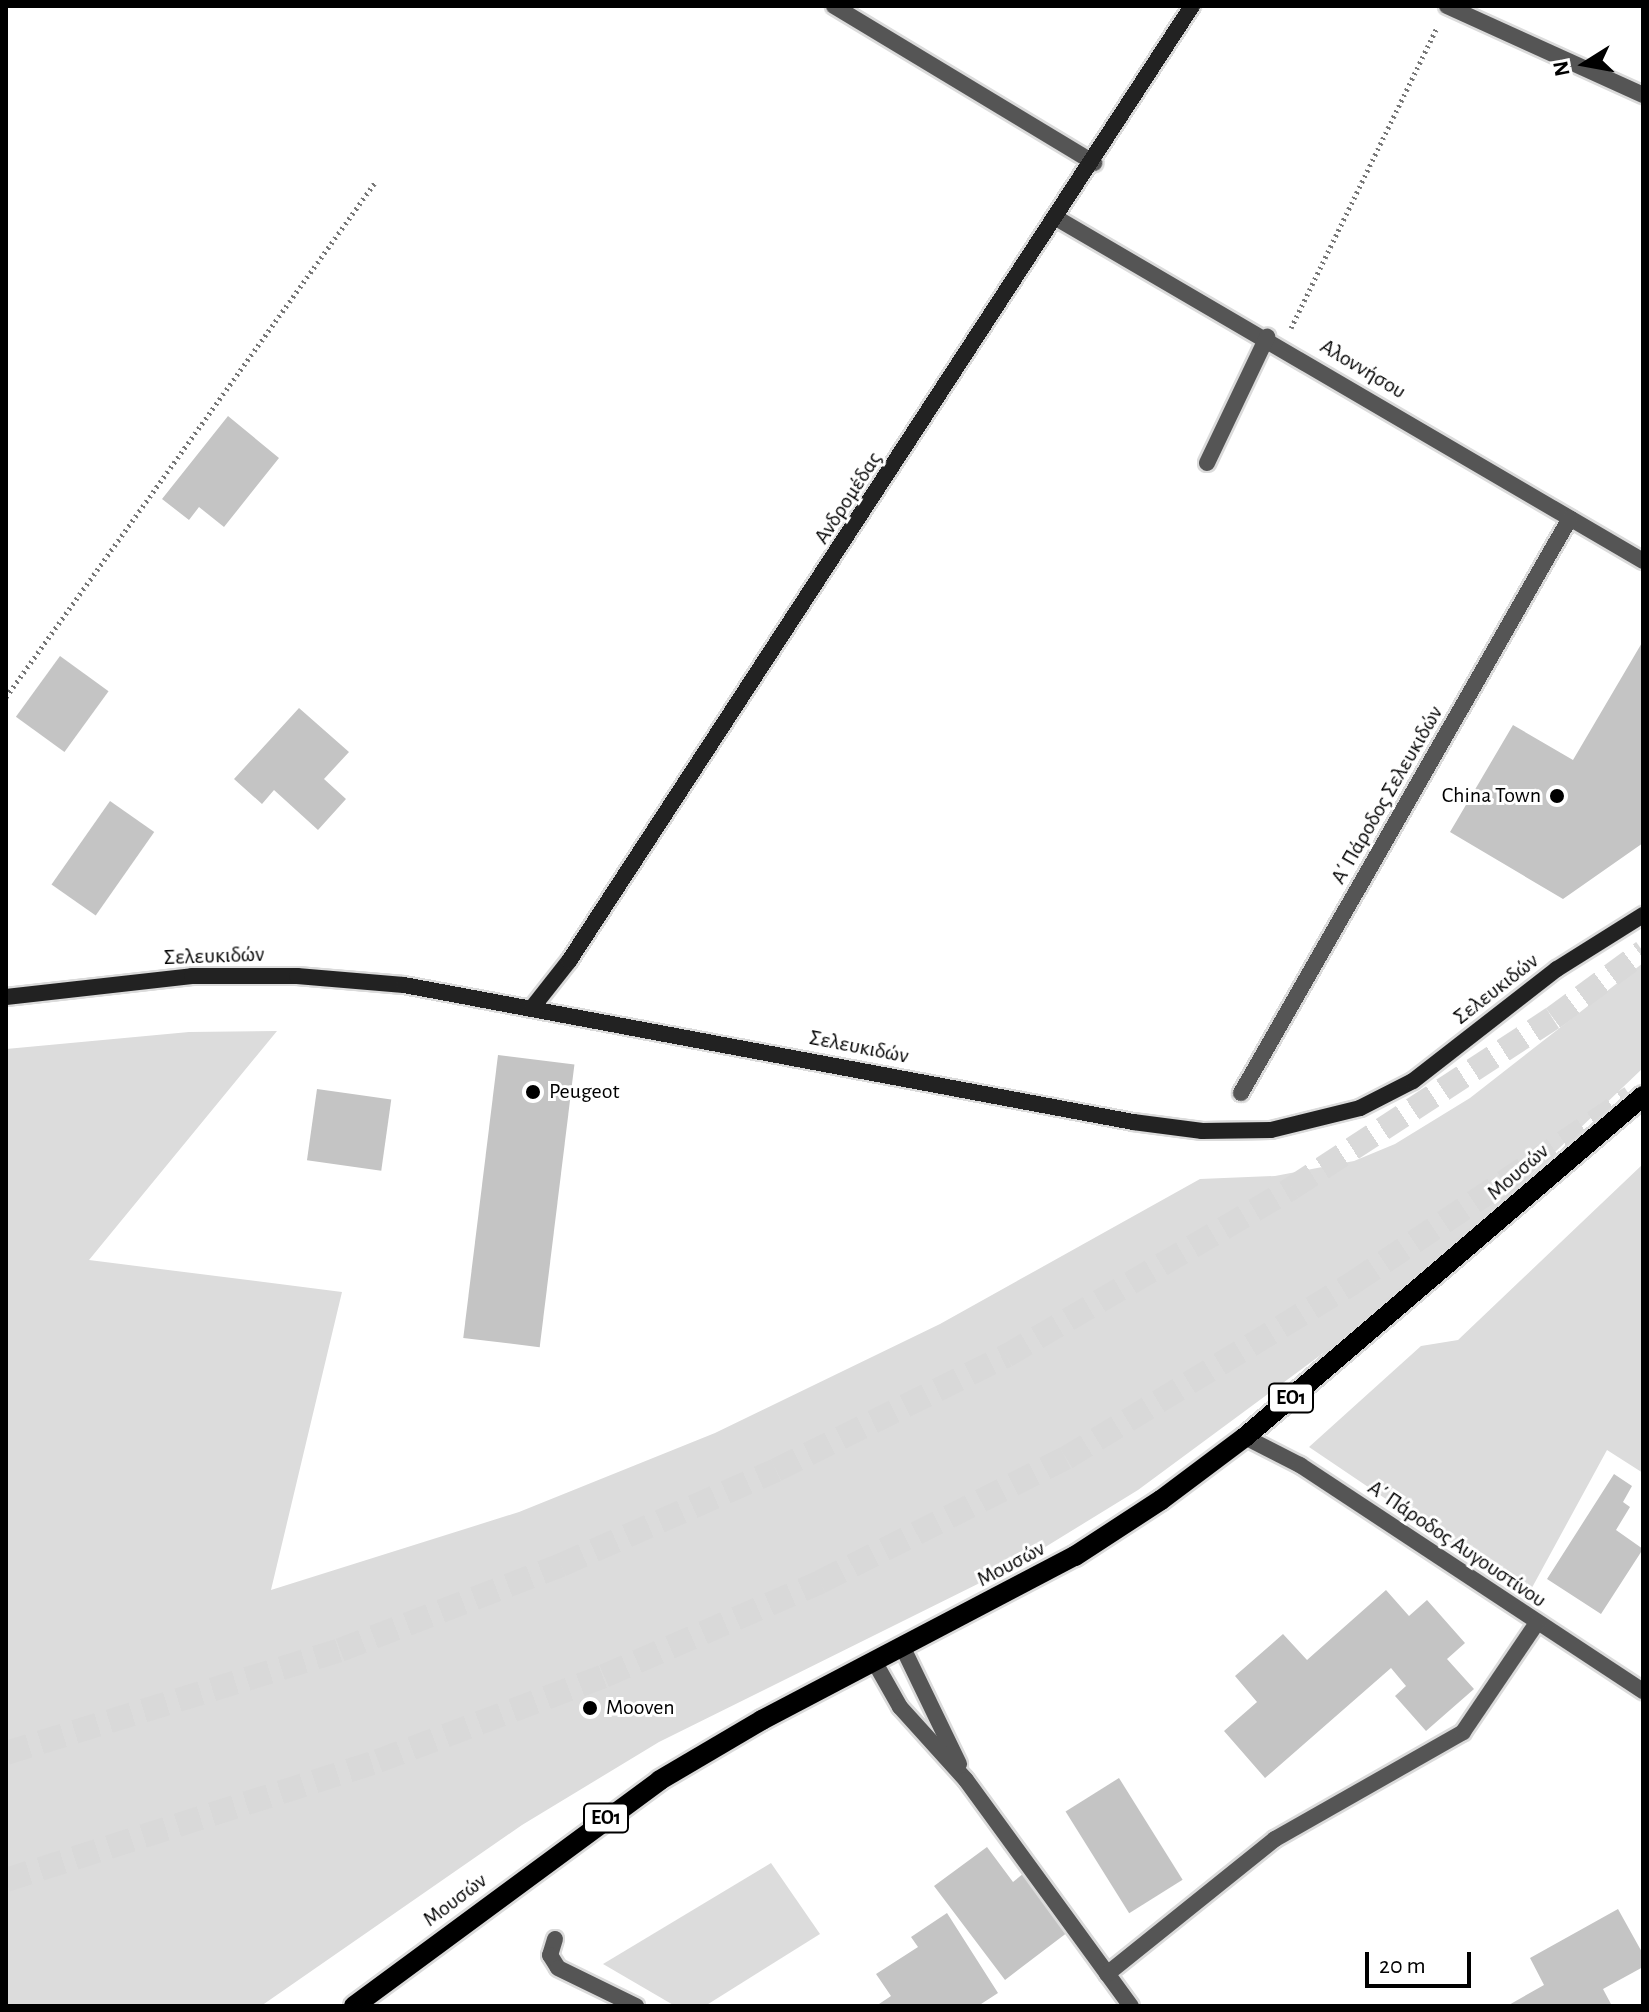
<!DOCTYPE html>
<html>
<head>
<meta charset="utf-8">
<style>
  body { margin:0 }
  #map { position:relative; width:1649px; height:2012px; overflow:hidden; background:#fff; font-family:"Alegreya Sans",sans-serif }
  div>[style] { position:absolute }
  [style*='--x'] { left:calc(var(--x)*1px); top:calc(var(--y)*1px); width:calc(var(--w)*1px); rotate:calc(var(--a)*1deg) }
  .green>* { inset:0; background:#dcdcdc }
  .building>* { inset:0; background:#c4c4c4; transform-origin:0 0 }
  .highway-tunnel>* { height:24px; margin-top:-12px; transform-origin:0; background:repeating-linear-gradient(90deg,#d9d9d9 0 24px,transparent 0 36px) }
  .path>* { height:5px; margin-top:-2.5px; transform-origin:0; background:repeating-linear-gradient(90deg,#777 0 2px,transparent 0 6px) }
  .roads { filter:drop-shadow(2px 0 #dbdbdb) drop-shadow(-2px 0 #dbdbdb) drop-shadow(0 2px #dbdbdb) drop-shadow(0 -2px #dbdbdb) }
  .lane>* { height:16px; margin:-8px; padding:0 8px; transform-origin:8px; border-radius:8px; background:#555 }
  .street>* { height:16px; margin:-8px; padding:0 8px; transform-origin:8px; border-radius:8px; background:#555 }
  .secondary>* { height:16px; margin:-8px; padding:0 8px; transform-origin:8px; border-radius:8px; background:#222 }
  .primary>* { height:20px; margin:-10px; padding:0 10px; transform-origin:10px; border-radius:10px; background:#000 }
  .dots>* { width:22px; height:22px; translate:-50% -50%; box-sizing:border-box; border:4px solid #fff; border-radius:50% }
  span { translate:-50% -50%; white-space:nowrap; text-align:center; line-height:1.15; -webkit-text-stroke:6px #fff; paint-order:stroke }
  .shield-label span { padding:2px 6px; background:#fff; border:2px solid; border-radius:6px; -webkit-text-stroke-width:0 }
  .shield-label { font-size:20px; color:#000; font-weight:700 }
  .street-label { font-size:22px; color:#000 }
  .poi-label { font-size:22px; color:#000 }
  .right { translate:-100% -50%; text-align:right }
  .left { translate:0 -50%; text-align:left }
  .frame { position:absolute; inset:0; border:8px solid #000; pointer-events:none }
  .north { position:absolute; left:1545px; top:24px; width:80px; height:80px; -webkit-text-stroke:6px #fff; paint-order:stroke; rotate:259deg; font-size:22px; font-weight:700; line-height:32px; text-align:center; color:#000 }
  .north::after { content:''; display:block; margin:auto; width:28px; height:36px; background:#000; clip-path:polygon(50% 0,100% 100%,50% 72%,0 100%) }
  .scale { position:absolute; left:1365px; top:1952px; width:106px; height:36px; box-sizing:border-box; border:4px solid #000; border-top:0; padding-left:10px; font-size:24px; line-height:28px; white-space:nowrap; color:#000; -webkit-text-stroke:6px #fff; paint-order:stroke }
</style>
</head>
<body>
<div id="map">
  <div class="green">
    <div style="clip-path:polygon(1643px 963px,1643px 1068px,1418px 1283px,1138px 1490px,1016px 1565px,659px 1742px,522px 1825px,261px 2006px,6px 2006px,6px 1049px,189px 1032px,277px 1031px,89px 1260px,342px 1292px,271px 1590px,519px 1512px,715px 1433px,940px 1324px,1200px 1179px,1275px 1176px,1354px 1161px,1395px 1144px,1470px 1098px)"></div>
    <div style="clip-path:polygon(1643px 1164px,1643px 1473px,1607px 1450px,1528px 1595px,1309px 1447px,1421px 1346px,1458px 1340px)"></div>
    <div style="clip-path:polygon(771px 1863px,820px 1934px,705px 2006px,675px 2006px,603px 1964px)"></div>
  </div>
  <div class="building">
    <div style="clip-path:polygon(228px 416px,279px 458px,224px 527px,199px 507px,189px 520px,162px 499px)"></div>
    <div style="clip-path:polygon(1643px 641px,1643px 843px,1563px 899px,1450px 832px,1513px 725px,1573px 760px)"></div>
    <div style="left:60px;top:656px;width:60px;height:75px;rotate:36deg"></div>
    <div style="clip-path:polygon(299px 708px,349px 752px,324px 779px,346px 799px,318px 830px,274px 790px,262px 804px,234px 779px)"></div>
    <div style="left:110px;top:801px;width:54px;height:102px;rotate:35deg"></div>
    <div style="left:498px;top:1055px;width:77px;height:285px;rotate:7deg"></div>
    <div style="left:317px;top:1089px;width:75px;height:72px;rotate:8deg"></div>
    <div style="clip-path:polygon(1614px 1474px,1632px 1486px,1623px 1502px,1630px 1507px,1616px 1530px,1643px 1549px,1601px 1614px,1547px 1579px)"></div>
    <div style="clip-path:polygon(1386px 1590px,1409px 1616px,1427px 1600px,1465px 1643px,1447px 1659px,1474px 1689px,1426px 1731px,1395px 1696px,1406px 1686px,1391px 1668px,1265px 1778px,1224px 1731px,1257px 1702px,1235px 1676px,1283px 1634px,1307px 1660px)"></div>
    <div style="left:1119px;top:1778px;width:120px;height:63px;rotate:58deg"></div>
    <div style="clip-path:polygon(987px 1847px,1013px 1882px,1024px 1873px,1068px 1932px,1005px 1980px,934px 1886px)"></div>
    <div style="clip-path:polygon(1618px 1909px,1643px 1954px,1643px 1967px,1603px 1989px,1612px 2006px,1507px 2006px,1544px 1985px,1530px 1958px)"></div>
    <div style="clip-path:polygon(947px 1913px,998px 1993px,978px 2006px,876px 2006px,891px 1996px,876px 1974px,918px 1947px,911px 1937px)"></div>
  </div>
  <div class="highway-tunnel">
    <div style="--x:6;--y:1753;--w:350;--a:-17.1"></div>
    <div style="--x:340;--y:1650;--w:237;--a:-21"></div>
    <div style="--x:561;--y:1565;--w:235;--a:-23.8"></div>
    <div style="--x:776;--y:1470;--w:257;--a:-26.4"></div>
    <div style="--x:1006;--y:1356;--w:332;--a:-30.4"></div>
    <div style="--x:1292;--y:1188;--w:311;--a:-33.1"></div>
    <div style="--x:1553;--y:1018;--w:112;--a:-36.3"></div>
    <div style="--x:6;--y:1880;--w:391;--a:-17.7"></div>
    <div style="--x:378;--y:1761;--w:241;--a:-20.6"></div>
    <div style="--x:604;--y:1676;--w:236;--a:-23.5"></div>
    <div style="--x:820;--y:1582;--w:275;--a:-26.8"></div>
    <div style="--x:1066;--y:1458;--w:338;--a:-31.4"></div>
    <div style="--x:1354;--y:1282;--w:333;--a:-33.7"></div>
  </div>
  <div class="path">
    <div style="--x:1291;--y:328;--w:335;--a:-64.1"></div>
    <div style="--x:6;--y:697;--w:635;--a:-54.36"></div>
  </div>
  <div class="roads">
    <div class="lane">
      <div style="--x:555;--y:1939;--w:17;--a:107"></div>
      <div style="--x:550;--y:1955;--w:15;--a:58"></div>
      <div style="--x:558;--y:1968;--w:87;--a:26"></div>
    </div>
    <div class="street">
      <div style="--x:834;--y:6;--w:304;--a:31.1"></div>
      <div style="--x:1447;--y:6;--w:215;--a:24.4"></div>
      <div style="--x:1058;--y:219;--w:678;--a:30.31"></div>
      <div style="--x:1207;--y:463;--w:140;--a:-64.5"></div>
      <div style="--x:1241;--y:1093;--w:662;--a:-60.22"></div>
      <div style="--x:1245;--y:1437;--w:62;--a:27"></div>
      <div style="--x:1300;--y:1465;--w:411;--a:33.4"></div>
      <div style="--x:902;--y:1646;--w:131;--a:64.2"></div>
      <div style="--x:874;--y:1661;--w:53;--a:60.5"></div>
      <div style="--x:900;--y:1707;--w:98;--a:47.9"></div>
      <div style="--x:966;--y:1780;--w:280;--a:53.9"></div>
      <div style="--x:1107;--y:1974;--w:216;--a:-38.8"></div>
      <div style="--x:1275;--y:1839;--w:216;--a:-29.6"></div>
      <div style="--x:1463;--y:1732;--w:130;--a:-55.9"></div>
    </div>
    <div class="secondary">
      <div style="--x:6;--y:997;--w:187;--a:-6.4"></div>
      <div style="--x:192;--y:976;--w:105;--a:0"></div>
      <div style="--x:297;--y:976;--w:107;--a:4.8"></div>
      <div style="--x:404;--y:985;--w:742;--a:10.64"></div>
      <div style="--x:1133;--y:1122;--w:70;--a:7.4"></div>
      <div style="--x:1202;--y:1131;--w:69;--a:-0.8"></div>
      <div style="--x:1271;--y:1130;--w:92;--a:-13.9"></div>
      <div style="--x:1360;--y:1108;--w:59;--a:-27"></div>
      <div style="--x:1413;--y:1081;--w:182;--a:-37.9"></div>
      <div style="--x:1557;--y:969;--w:102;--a:-32.1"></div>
      <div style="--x:532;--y:1008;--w:60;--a:-51.8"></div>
      <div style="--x:569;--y:961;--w:1140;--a:-56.88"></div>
    </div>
    <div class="primary">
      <div style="--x:354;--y:2006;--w:380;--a:-36.4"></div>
      <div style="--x:660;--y:1780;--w:118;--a:-30.5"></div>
      <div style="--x:762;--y:1720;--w:353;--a:-27.7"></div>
      <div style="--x:1075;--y:1556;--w:103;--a:-33.1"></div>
      <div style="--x:1161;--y:1500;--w:105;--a:-36.9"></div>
      <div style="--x:1245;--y:1437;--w:524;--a:-40.59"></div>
    </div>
  </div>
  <div class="dots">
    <div style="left:1557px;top:796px;background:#000"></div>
    <div style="left:533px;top:1092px;background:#000"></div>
    <div style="left:590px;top:1708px;background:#000"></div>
  </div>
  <div class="shield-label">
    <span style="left:1291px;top:1398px">ΕΟ1</span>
    <span style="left:606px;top:1818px">ΕΟ1</span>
  </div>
  <div class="street-label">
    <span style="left:1363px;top:369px;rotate:31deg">Αλοννήσου</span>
    <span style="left:848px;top:498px;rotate:-57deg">Ανδρομέδας</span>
    <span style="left:1387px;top:795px;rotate:-60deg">Α΄ Πάροδος Σελευκιδών</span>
    <span style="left:214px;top:956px;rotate:-2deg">Σελευκιδών</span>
    <span style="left:1496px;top:989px;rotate:-38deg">Σελευκιδών</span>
    <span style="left:859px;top:1047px;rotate:11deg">Σελευκιδών</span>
    <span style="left:1518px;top:1172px;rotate:-41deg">Μουσών</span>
    <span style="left:1457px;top:1544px;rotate:34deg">Α΄ Πάροδος Αυγουστίνου</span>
    <span style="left:1011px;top:1564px;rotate:-28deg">Μουσών</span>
    <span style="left:455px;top:1900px;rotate:-37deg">Μουσών</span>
  </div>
  <div class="poi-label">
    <span class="right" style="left:1541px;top:796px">China Town</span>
    <span class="left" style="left:549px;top:1092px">Peugeot</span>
    <span class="left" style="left:606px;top:1708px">Mooven</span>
  </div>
  <div class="frame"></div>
  <div class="north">N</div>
  <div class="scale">20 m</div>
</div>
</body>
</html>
